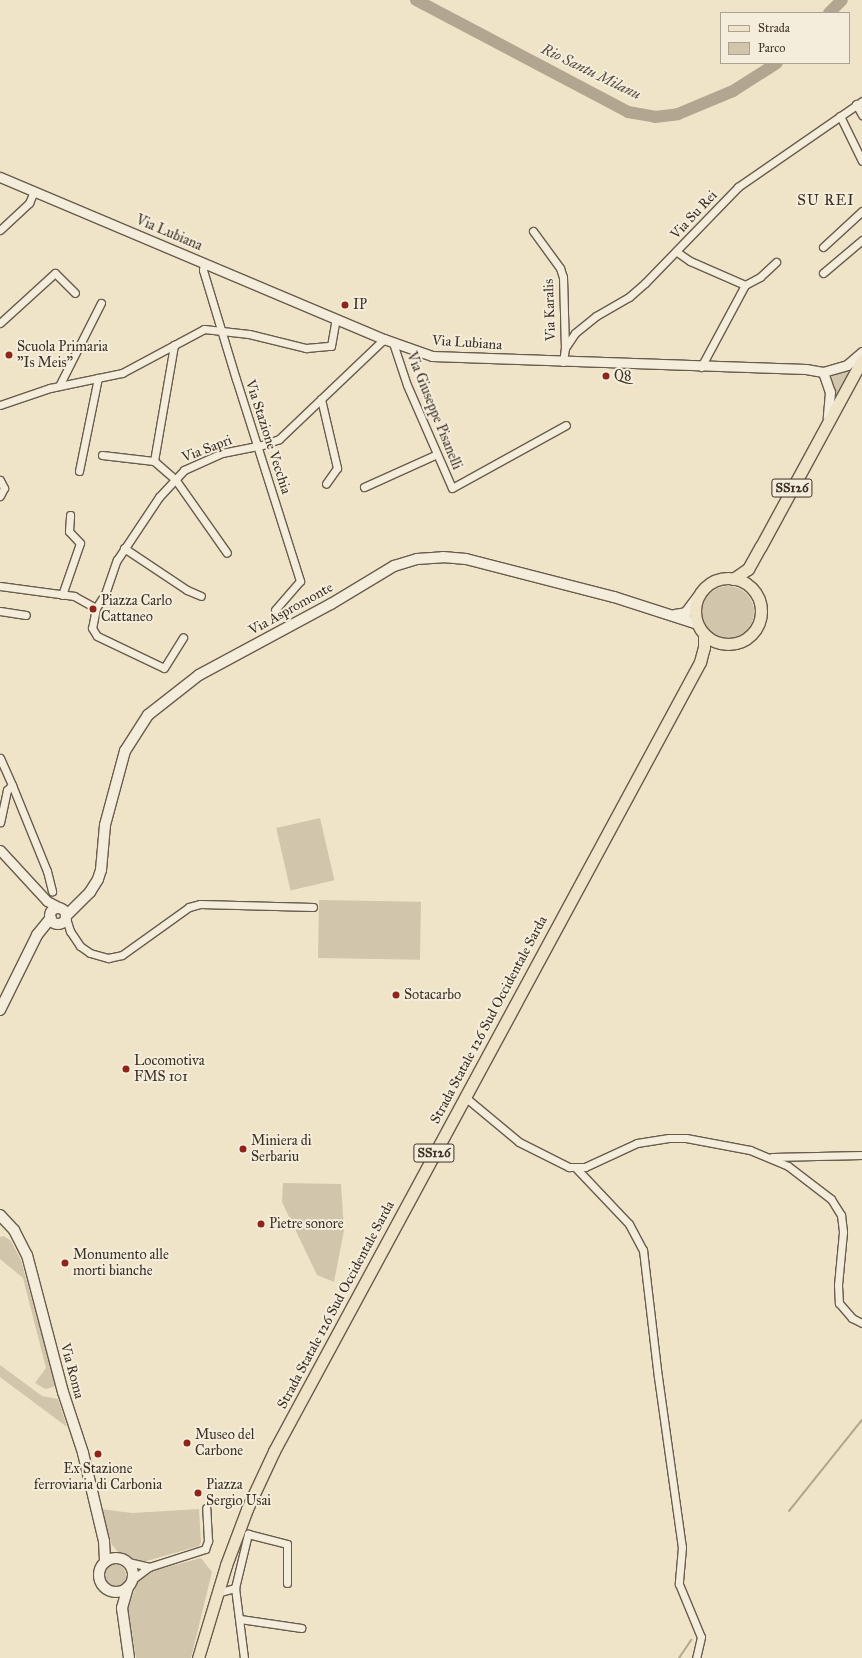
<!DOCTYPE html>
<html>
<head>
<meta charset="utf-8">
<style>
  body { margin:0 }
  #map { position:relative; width:862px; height:1658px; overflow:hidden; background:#f0e4c8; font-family:"IM FELL Great Primer",serif }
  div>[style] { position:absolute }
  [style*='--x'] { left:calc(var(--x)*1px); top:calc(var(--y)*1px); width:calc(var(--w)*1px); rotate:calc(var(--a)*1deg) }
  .green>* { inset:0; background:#d1c5ac; transform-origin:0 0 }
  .round { border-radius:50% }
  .stream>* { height:2px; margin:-1px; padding:0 1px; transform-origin:1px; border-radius:1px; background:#b3a690 }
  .river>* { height:12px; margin:-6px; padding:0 6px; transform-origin:6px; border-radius:6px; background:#b3a690 }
  .roads { filter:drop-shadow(1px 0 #695c4d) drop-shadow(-1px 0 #695c4d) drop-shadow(0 1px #695c4d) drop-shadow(0 -1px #695c4d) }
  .minor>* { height:7px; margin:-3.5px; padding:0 3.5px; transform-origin:3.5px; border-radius:3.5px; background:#f5eddb }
  .tertiary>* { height:9px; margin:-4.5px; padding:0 4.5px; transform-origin:4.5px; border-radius:4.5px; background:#f5eddb }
  .secondary>* { height:10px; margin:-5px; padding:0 5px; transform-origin:5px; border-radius:5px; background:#f5eddb }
  .secondary>.ring { margin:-5px; padding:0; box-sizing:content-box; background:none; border:10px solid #f5eddb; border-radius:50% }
  .primary>* { height:11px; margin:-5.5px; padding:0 5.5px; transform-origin:5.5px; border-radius:5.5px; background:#f0e4c8 }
  .primary>.ring { margin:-5.5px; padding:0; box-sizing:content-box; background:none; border:11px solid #f0e4c8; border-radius:50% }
  .dots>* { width:11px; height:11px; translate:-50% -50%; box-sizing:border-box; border:2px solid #f5eddb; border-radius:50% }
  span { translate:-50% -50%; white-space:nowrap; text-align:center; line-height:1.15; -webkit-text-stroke:4px #f5eddb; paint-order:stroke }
  .shield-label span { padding:1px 3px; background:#f5eddb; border:1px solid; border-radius:3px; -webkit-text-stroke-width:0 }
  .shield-label { font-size:13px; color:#3c2f24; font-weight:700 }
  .street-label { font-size:14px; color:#3c2f24 }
  .poi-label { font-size:14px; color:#3c2f24 }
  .left { translate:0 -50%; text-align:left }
  .water-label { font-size:15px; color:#5a4d3f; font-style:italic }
  .neighbourhood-label { font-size:15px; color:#3c2f24; letter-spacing:1px }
  .legend { position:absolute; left:720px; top:12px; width:130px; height:52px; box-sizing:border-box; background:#f5eddb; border:1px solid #aba192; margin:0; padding:5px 7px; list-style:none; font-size:12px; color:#3c2f24 }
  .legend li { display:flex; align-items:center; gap:8px; height:20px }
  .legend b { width:20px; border:1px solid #aba192 }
</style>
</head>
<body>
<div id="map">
  <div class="green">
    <div style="clip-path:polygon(847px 370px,849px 372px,836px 396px,828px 374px)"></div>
    <div class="round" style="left:702px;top:586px;width:52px;height:52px"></div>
    <div style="left:320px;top:818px;width:64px;height:45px;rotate:77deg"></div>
    <div style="left:319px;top:900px;width:102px;height:58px;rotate:1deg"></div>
    <div style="clip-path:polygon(283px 1183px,341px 1184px,344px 1230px,334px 1282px,317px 1275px,282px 1202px)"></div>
    <div style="clip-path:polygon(4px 1236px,11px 1241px,21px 1260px,56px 1386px,50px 1388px,45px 1389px,35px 1383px,46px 1368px,23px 1278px,0 1259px,0 1237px)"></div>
    <div style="clip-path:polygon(0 1365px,42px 1396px,58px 1399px,67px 1427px,0 1377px)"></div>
    <div style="clip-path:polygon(101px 1509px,132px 1513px,199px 1509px,201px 1542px,199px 1546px,143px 1562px,137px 1562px,118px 1552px,112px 1545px)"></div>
    <div style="clip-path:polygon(201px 1558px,212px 1572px,191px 1658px,136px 1658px,128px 1608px,138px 1580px,156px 1570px)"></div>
    <div class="round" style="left:102px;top:1564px;width:24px;height:24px"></div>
  </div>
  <div class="stream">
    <div style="--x:789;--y:1511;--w:117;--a:-51.3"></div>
    <div style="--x:679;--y:1658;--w:22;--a:-56"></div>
  </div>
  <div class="river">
    <div style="--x:416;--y:0;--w:240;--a:27.8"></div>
    <div style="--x:628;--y:112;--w:27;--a:10"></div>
    <div style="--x:655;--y:117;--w:23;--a:-7"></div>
    <div style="--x:678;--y:114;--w:60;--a:-22.7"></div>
    <div style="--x:733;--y:91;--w:52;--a:-32.5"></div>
    <div style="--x:829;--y:13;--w:18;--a:-45"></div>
  </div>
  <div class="roads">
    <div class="minor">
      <div style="--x:856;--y:104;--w:13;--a:61"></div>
      <div style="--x:840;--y:116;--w:50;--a:63.9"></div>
      <div style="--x:0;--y:230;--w:40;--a:-43"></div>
      <div style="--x:29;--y:203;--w:13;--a:-67"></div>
      <div style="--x:533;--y:231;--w:46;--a:53.9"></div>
      <div style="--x:560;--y:268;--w:9;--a:72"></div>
      <div style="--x:563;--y:277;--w:71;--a:88.4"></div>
      <div style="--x:823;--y:247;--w:53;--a:-42.7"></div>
      <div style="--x:677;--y:252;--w:16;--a:35"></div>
      <div style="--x:690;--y:261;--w:60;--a:23.6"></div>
      <div style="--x:204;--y:263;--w:7;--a:98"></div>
      <div style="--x:203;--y:270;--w:114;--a:73.2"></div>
      <div style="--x:236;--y:379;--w:212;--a:72.4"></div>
      <div style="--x:300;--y:581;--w:38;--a:131"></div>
      <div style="--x:823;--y:273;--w:51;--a:-40.2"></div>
      <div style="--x:0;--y:323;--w:74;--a:-42.3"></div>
      <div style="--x:55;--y:273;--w:28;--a:45"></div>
      <div style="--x:393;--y:343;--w:44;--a:71.6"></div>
      <div style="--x:407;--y:385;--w:112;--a:66.4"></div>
      <div style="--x:452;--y:488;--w:130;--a:-28.9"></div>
      <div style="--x:563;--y:362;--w:14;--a:-82"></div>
      <div style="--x:565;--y:348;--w:18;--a:-56"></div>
      <div style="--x:575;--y:333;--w:27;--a:-39"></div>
      <div style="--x:596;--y:316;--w:38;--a:-30"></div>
      <div style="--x:629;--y:297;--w:21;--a:-41"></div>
      <div style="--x:645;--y:283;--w:134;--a:-45.9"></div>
      <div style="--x:738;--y:187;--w:151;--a:-34.7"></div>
      <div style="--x:701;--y:367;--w:93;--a:-61.8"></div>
      <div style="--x:745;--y:285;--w:17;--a:-28"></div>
      <div style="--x:760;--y:277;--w:22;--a:-43"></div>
      <div style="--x:59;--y:386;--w:93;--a:-63.2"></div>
      <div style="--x:321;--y:399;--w:71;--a:76.9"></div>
      <div style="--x:337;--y:468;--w:19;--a:125"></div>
      <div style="--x:0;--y:405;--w:53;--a:-18.8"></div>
      <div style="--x:50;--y:388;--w:74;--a:-11.8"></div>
      <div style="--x:122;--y:373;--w:93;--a:-28.2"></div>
      <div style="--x:204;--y:329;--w:45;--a:6.3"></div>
      <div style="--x:249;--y:334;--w:59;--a:13.8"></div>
      <div style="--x:306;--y:348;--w:25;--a:-5"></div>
      <div style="--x:331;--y:346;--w:27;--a:-80"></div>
      <div style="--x:102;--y:455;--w:52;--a:6.6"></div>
      <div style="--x:154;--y:461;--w:28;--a:41"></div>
      <div style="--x:175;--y:479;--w:90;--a:54.9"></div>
      <div style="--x:154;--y:461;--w:118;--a:-80.2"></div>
      <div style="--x:79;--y:471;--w:95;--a:-78.5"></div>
      <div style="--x:0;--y:480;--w:9;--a:63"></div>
      <div style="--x:4;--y:488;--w:9;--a:117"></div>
      <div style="--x:364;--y:487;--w:80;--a:-24.3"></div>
      <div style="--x:124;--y:548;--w:76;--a:33.7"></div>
      <div style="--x:187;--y:590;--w:15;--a:23"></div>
      <div style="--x:0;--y:586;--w:75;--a:7.7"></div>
      <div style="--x:74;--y:596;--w:25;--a:29"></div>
      <div style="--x:96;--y:608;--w:17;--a:-57"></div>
      <div style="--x:105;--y:594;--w:36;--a:-71"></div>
      <div style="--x:117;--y:560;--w:76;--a:-56.3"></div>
      <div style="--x:159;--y:497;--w:37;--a:-47"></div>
      <div style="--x:184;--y:470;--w:42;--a:-24.1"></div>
      <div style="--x:222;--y:453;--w:41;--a:-11.3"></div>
      <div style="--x:262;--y:445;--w:18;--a:-19"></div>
      <div style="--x:279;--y:439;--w:145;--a:-43.6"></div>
      <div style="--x:62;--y:595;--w:55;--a:-70.9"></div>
      <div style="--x:80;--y:543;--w:16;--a:-133"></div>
      <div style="--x:69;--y:531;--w:16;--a:-86"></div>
      <div style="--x:96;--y:608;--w:20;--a:101"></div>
      <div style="--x:92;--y:628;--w:9;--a:58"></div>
      <div style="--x:97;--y:636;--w:74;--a:25.5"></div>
      <div style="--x:164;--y:668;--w:36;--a:-58"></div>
      <div style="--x:0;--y:611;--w:26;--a:9"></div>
      <div style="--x:0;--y:758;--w:30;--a:66"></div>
      <div style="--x:12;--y:785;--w:7;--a:135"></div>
      <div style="--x:7;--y:790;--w:33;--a:102"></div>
      <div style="--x:12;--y:785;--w:93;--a:67.9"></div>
      <div style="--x:47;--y:871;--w:21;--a:76"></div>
      <div style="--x:66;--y:918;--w:14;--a:73"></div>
      <div style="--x:70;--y:931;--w:18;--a:56"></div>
      <div style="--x:80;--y:946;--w:12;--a:35"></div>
      <div style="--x:90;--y:953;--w:19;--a:16"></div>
      <div style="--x:108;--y:958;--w:14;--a:-12"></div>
      <div style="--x:122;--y:955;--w:82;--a:-35.6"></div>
      <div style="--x:189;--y:907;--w:11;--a:-15"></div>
      <div style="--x:200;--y:904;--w:113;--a:1.5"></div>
      <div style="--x:465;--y:1097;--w:70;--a:39.8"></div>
      <div style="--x:519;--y:1142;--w:56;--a:26.6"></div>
      <div style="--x:569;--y:1167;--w:16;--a:0"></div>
      <div style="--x:585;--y:1167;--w:57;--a:-24.8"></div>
      <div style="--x:637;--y:1143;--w:32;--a:-9"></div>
      <div style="--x:669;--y:1138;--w:17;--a:0"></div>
      <div style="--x:686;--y:1138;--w:65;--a:10.6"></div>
      <div style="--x:750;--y:1150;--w:41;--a:22.8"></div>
      <div style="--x:788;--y:1166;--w:54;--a:37.5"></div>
      <div style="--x:831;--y:1199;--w:19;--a:58"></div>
      <div style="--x:841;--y:1215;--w:17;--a:83"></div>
      <div style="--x:843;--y:1232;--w:53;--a:95.4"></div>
      <div style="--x:838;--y:1285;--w:18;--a:87"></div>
      <div style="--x:839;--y:1303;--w:20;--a:49"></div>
      <div style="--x:852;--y:1318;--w:11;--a:27"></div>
      <div style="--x:772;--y:1157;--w:90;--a:-1.3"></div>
      <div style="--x:576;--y:1168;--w:77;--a:46.6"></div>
      <div style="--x:629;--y:1224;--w:30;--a:62"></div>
      <div style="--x:643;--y:1250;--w:128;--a:83.3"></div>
      <div style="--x:658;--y:1377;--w:172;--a:82"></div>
      <div style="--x:682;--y:1547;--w:37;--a:95"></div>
      <div style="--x:679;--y:1584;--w:57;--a:67.5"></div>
      <div style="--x:701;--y:1637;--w:22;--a:103"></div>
      <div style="--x:128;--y:1562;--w:22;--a:13"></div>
      <div style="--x:133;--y:1579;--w:20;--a:-37"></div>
      <div style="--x:149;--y:1567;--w:59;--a:-17.8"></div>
      <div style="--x:205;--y:1549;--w:9;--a:-69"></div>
      <div style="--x:208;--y:1541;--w:33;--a:-93"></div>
      <div style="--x:217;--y:1593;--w:19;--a:-16"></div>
      <div style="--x:240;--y:1619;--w:62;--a:8.4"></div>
      <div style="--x:244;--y:1658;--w:71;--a:-97.3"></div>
      <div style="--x:235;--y:1588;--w:56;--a:-76.5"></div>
      <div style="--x:248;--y:1534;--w:40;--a:14.4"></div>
      <div style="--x:287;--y:1544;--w:39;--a:90"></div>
    </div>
    <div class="tertiary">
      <div style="--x:0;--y:177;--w:417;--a:22.9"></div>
      <div style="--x:384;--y:339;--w:51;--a:19.5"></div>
      <div style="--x:432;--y:356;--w:374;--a:2"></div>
      <div style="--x:806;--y:369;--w:17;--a:10"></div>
      <div style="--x:823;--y:372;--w:25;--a:-16"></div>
      <div style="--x:847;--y:365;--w:20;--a:-41"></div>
      <div style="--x:823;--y:372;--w:21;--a:71"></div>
      <div style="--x:830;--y:392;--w:25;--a:95"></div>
      <div style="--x:0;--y:850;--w:69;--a:47.3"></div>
      <div style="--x:47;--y:901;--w:13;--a:27"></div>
    </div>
    <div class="secondary">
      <div style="--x:675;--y:615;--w:11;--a:-10"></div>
      <div style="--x:686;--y:613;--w:20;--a:-53"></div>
      <div class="ring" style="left:50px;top:908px;width:6px;height:6px"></div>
      <div style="--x:67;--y:915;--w:33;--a:-45"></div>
      <div style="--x:90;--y:892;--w:15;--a:-58"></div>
      <div style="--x:98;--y:879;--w:9;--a:-72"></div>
      <div style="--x:101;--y:870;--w:45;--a:-84.9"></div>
      <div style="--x:105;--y:825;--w:77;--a:-74.9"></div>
      <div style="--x:125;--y:751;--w:43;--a:-57.4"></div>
      <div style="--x:148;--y:715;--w:65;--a:-38.1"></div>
      <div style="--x:199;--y:675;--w:150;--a:-28.3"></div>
      <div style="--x:331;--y:604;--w:74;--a:-31.1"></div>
      <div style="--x:394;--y:566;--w:24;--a:-17"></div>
      <div style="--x:417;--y:559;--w:26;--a:-4"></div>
      <div style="--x:443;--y:557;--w:23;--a:5"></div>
      <div style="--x:466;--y:559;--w:153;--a:14.4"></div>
      <div style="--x:614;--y:597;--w:88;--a:17.8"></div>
      <div style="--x:0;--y:1010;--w:84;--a:-63.7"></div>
      <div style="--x:37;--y:935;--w:22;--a:-51"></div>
      <div style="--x:0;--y:1215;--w:21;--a:47"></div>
      <div style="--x:14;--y:1230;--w:28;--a:63"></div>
      <div style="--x:27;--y:1255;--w:142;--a:75.3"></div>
      <div style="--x:63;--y:1392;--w:64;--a:71.8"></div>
      <div style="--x:83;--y:1453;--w:90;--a:76.6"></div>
      <div style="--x:104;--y:1541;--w:21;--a:87"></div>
      <div class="ring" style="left:99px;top:1558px;width:24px;height:24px"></div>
      <div style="--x:128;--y:1587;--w:22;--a:106"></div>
      <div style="--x:122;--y:1608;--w:50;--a:82"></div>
    </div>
    <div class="primary">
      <div class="ring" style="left:695px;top:578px;width:55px;height:55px"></div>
      <div style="--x:733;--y:579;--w:18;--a:-34"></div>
      <div style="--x:748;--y:569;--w:26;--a:-61"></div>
      <div style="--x:761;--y:546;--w:212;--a:-61.5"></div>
      <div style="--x:198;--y:1658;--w:97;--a:-73.2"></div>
      <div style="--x:226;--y:1565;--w:60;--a:-69.4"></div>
      <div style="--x:247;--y:1509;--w:64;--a:-65"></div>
      <div style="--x:274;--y:1451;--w:897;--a:-61.63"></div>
      <div style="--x:700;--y:662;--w:16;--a:-75"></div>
      <div style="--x:704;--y:647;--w:13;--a:-90"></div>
    </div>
  </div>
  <div class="dots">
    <div style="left:345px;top:305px;background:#8f2418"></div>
    <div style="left:9px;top:355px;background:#8f2418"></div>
    <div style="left:606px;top:376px;background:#8f2418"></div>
    <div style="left:93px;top:609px;background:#8f2418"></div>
    <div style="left:396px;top:995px;background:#8f2418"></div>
    <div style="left:126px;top:1069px;background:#8f2418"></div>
    <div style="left:243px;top:1149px;background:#8f2418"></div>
    <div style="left:261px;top:1224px;background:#8f2418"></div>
    <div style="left:65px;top:1263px;background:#8f2418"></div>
    <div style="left:187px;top:1443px;background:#8f2418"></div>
    <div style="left:98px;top:1454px;background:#8f2418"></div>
    <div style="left:198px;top:1493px;background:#8f2418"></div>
  </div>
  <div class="shield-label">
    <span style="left:792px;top:488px">SS126</span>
    <span style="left:434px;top:1153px">SS126</span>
  </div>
  <div class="street-label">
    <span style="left:694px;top:215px;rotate:-47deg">Via Su Rei</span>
    <span style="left:169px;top:233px;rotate:23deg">Via Lubiana</span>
    <span style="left:550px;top:310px;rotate:-92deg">Via Karalis</span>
    <span style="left:467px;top:343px;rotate:4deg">Via Lubiana</span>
    <span style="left:434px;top:411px;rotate:68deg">Via Giuseppe Pisanelli</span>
    <span style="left:268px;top:437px;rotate:72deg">Via Stazione Vecchia</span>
    <span style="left:207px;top:449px;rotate:-21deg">Via Sapri</span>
    <span style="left:291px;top:609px;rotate:-29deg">Via Aspromonte</span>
    <span style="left:489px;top:1020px;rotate:-62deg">Strada Statale 126 Sud Occidentale Sarda</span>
    <span style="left:336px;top:1305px;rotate:-62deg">Strada Statale 126 Sud Occidentale Sarda</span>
    <span style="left:72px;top:1371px;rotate:75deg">Via Roma</span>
  </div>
  <div class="poi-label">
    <span class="left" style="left:353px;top:305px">IP</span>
    <span class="left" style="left:17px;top:355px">Scuola Primaria<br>"Is Meis"</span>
    <span class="left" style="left:614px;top:376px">Q8</span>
    <span class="left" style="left:101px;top:609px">Piazza Carlo<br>Cattaneo</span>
    <span class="left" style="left:404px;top:995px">Sotacarbo</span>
    <span class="left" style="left:134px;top:1069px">Locomotiva<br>FMS 101</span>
    <span class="left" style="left:251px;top:1149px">Miniera di<br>Serbariu</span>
    <span class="left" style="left:269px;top:1224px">Pietre sonore</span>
    <span class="left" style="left:73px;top:1263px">Monumento alle<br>morti bianche</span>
    <span class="left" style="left:195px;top:1443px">Museo del<br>Carbone</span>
    <span style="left:98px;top:1477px">Ex Stazione<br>ferroviaria di Carbonia</span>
    <span class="left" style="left:206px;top:1493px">Piazza<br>Sergio Usai</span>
  </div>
  <div class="water-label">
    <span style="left:591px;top:72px;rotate:26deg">Rio Santu Milanu</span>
  </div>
  <div class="neighbourhood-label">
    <span style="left:826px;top:201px">SU REI</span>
  </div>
  <ul class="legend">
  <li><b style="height:5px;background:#f0e4c8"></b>Strada</li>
  <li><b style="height:11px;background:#d1c5ac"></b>Parco</li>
  </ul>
</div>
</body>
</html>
